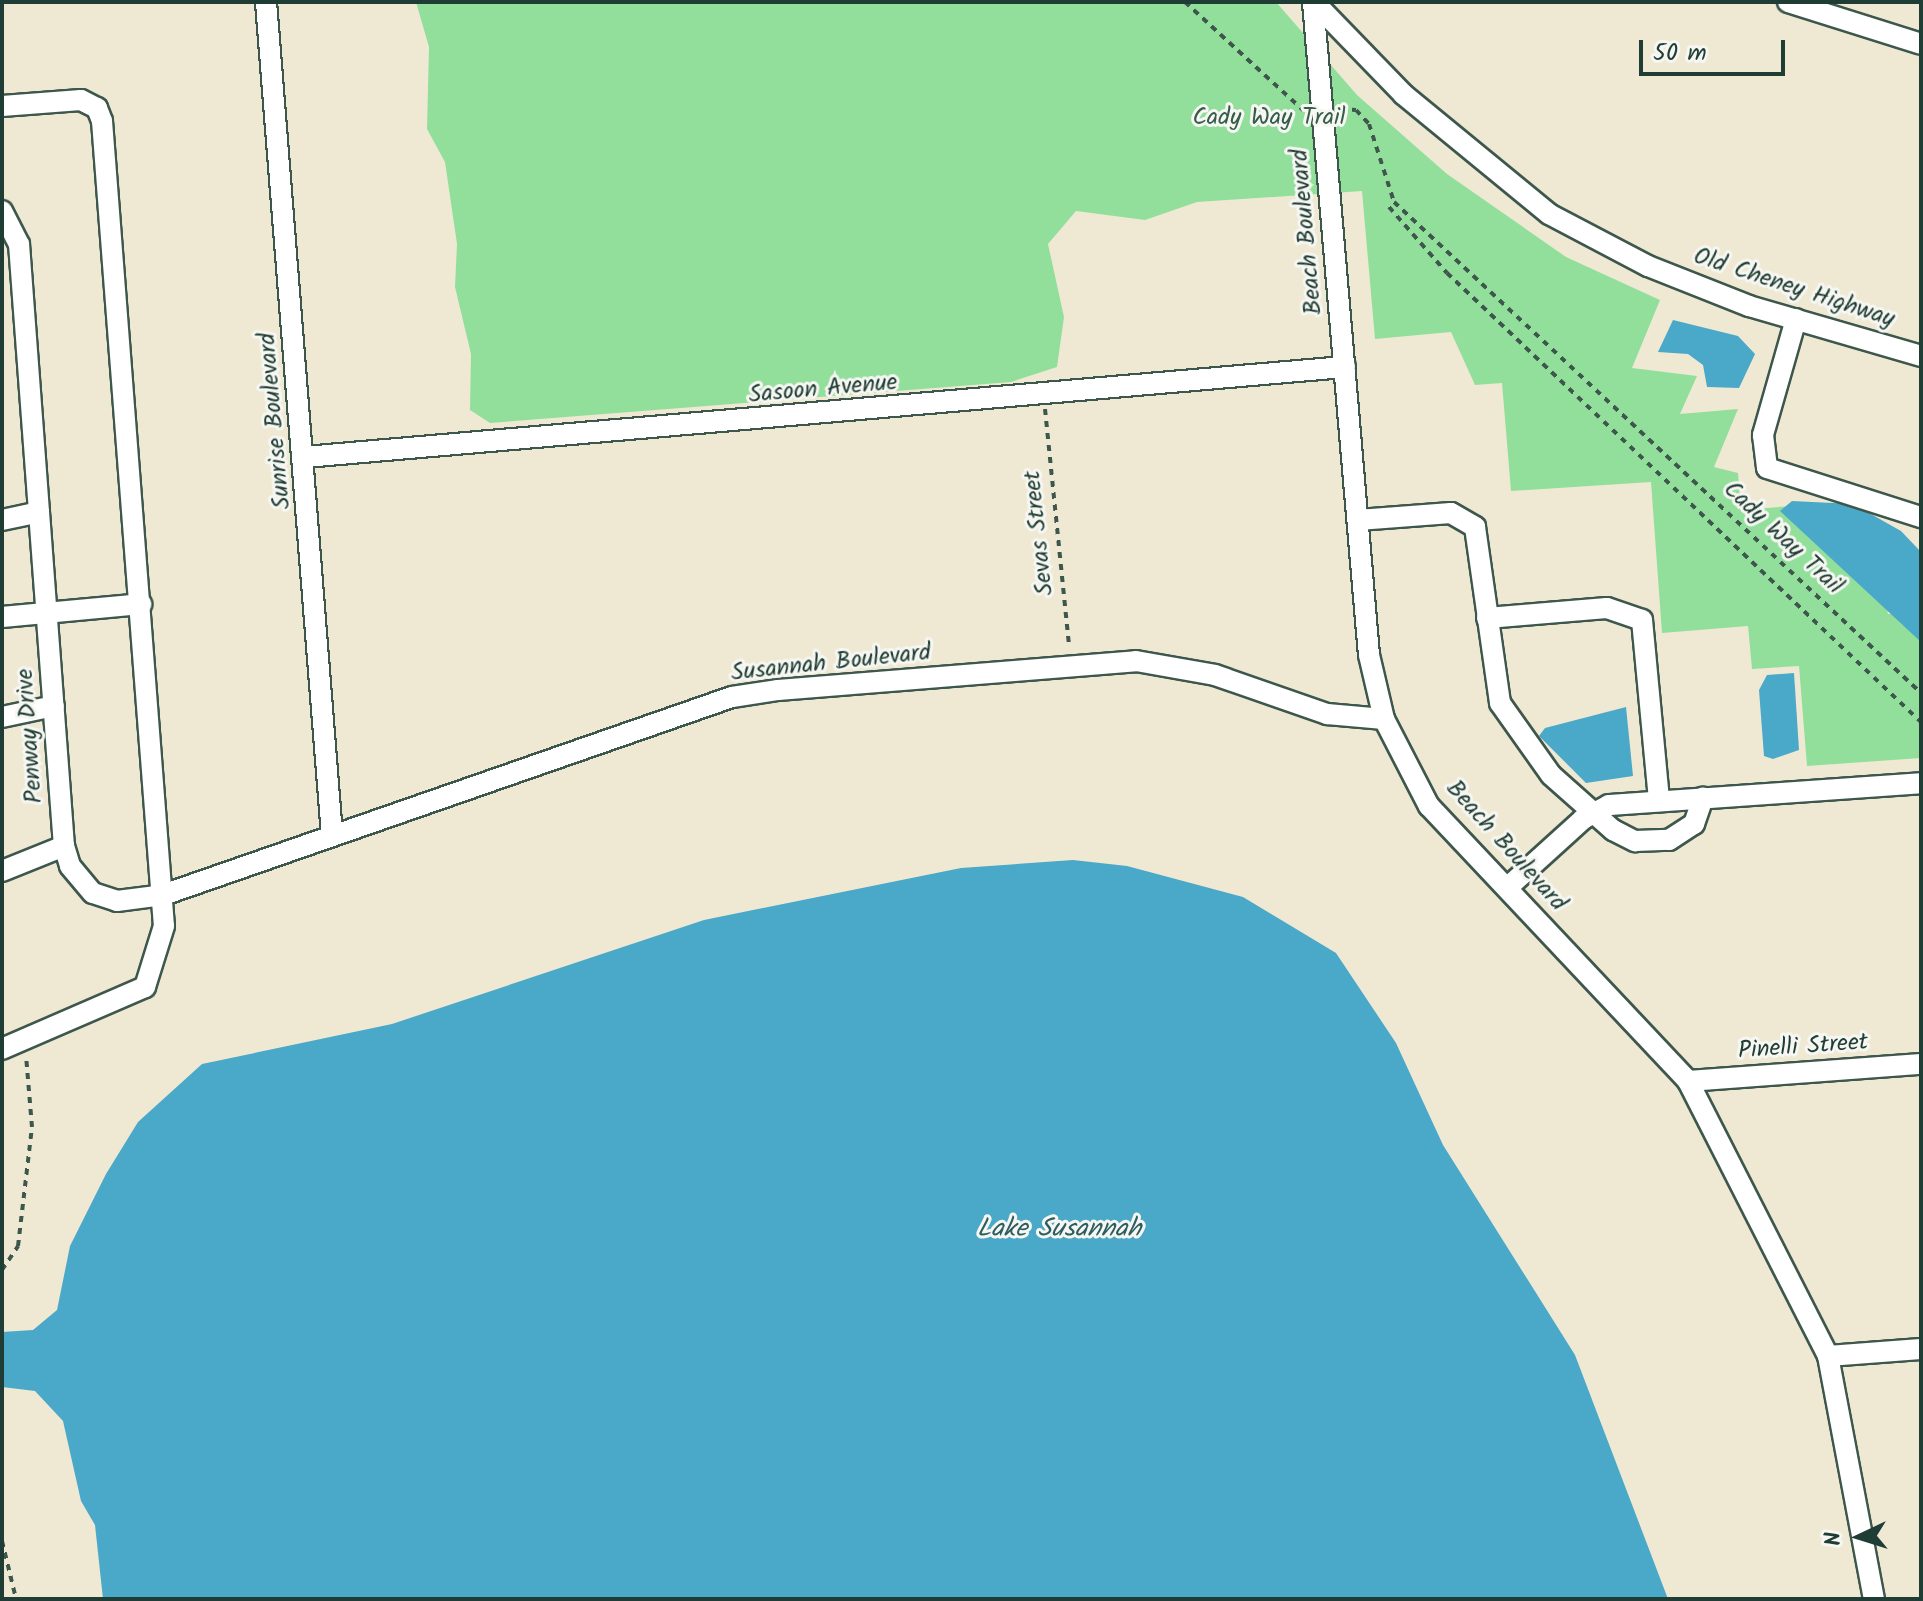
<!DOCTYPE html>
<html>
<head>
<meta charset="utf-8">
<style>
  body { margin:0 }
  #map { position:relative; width:1923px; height:1601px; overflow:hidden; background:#efe9d4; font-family:Kalam,sans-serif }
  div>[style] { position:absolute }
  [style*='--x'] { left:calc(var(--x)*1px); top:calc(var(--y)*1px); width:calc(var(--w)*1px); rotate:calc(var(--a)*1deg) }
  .green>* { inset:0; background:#92df9c }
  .water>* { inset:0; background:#4aa8c8 }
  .path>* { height:4px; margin-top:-2px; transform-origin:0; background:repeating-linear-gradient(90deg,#3e574c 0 6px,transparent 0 12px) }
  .roads { filter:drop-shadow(2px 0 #3e574c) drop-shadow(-2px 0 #3e574c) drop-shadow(0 2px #3e574c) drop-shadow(0 -2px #3e574c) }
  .minor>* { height:20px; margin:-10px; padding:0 10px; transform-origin:10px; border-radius:10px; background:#fff }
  span { translate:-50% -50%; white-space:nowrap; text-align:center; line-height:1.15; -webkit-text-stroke:6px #f6f6f2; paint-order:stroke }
  .park-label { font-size:24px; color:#365d49 }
  .street-label { font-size:24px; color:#1f3d34 }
  .water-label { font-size:26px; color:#2c5d60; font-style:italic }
  .frame { position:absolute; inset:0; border:4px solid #1f3d34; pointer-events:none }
  .north { position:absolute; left:1819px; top:1497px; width:80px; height:80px; -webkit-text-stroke:6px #f6f6f2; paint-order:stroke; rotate:266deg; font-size:22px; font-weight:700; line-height:32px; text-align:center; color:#1f3d34 }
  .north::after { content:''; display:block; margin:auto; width:28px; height:36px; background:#1f3d34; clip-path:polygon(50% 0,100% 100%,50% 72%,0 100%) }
  .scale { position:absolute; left:1639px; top:40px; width:146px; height:36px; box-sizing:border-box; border:4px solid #1f3d34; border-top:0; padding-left:10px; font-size:24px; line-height:28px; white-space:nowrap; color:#1f3d34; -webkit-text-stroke:6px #f6f6f2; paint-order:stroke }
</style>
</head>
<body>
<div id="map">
  <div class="green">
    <div style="clip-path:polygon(416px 2px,1276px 2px,1357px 95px,1447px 174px,1566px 257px,1660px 300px,1632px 368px,1697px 376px,1680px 414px,1738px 409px,1714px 467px,1738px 473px,1741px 510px,1867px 500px,1888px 614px,1921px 612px,1921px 758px,1807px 766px,1799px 666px,1752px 669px,1748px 626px,1662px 633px,1651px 482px,1511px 491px,1502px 383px,1475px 385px,1451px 332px,1375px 339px,1362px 191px,1197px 202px,1145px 220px,1076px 211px,1048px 244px,1064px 317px,1057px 367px,1011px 382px,490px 423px,470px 410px,471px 354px,455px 287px,457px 244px,445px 162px,427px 129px,429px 47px)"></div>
  </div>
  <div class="water">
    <div style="clip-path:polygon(1673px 320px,1738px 336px,1755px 354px,1739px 388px,1707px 387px,1703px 365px,1688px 354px,1658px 352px)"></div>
    <div style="clip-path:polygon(1792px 501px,1853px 504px,1901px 531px,1921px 552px,1921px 642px,1780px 511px)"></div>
    <div style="clip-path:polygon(1794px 673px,1799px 750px,1773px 759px,1764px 756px,1759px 690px,1767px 675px)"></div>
    <div style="clip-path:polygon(1626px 707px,1633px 776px,1586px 783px,1539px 736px,1545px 728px)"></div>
    <div style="clip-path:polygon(1073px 860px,1127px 866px,1243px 897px,1336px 953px,1396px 1043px,1443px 1145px,1575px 1355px,1668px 1599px,103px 1599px,95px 1525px,81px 1501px,63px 1421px,35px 1391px,2px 1387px,2px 1332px,33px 1330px,57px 1310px,70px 1246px,106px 1174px,138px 1122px,202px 1064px,392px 1024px,704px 920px,961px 868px)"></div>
  </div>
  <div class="path">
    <div style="--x:1185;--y:2;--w:160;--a:42.5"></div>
    <div style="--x:1340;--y:109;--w:16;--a:4"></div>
    <div style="--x:1356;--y:110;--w:19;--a:47"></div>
    <div style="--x:1369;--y:124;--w:82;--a:72.2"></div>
    <div style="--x:1394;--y:202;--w:720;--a:42.97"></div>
    <div style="--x:1389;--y:207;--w:88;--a:48.7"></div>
    <div style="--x:1447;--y:273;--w:653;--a:43.45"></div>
    <div style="--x:1045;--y:409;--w:239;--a:84.2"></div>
    <div style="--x:2;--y:1270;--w:29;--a:-56"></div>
    <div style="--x:18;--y:1246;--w:120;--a:-83.3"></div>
    <div style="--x:32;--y:1127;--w:71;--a:-94.8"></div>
    <div style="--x:2;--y:1445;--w:65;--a:90"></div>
    <div style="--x:2;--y:1541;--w:60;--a:76.4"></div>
  </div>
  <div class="roads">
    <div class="minor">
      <div style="--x:266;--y:2;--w:836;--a:85.47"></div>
      <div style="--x:1313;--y:2;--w:655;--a:85.1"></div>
      <div style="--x:1369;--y:655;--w:66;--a:76.8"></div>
      <div style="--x:1384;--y:719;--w:98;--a:62.7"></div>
      <div style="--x:1429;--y:806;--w:378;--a:46.7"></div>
      <div style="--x:1688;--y:1081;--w:309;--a:63"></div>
      <div style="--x:1828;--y:1356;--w:247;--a:79.3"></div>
      <div style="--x:1314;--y:2;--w:128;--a:45.9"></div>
      <div style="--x:1403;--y:94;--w:189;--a:39.4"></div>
      <div style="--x:1549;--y:214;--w:112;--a:27.7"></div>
      <div style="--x:1648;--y:266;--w:109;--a:21.6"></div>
      <div style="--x:1749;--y:306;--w:179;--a:16.2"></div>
      <div style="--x:1788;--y:2;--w:139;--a:17.5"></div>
      <div style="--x:2;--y:106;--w:79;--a:-4.3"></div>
      <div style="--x:81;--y:100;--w:18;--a:27"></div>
      <div style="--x:97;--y:108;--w:14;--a:69"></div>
      <div style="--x:102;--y:121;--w:807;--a:85.6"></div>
      <div style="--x:164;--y:926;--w:64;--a:107.3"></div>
      <div style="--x:145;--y:987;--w:156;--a:156.6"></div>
      <div style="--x:2;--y:211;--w:37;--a:63"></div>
      <div style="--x:19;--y:244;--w:604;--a:85.73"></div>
      <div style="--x:64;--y:846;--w:21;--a:73"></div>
      <div style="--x:70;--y:866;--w:35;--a:50"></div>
      <div style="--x:93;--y:893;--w:25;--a:18"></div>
      <div style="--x:117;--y:901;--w:46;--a:-7.4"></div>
      <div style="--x:163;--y:895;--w:602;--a:-19.19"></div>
      <div style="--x:732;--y:697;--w:47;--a:-8.7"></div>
      <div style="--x:778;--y:690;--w:359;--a:-4.6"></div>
      <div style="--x:1136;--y:661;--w:80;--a:10"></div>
      <div style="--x:1215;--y:675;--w:119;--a:19.2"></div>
      <div style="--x:1327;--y:714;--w:57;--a:5"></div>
      <div style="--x:1796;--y:319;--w:121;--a:105.9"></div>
      <div style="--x:1763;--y:435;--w:33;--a:83"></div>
      <div style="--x:1767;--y:468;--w:162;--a:17.7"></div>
      <div style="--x:305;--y:457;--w:1044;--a:-4.95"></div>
      <div style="--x:2;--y:520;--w:38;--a:-12"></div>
      <div style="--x:1358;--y:520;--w:93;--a:-4.3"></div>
      <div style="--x:1451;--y:513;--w:28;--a:30"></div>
      <div style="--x:1475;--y:527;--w:178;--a:81.9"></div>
      <div style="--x:1500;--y:703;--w:88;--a:54.7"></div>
      <div style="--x:1551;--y:775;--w:83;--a:41.6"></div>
      <div style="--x:1613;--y:830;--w:25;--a:27"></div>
      <div style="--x:1635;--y:841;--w:34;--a:-2"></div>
      <div style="--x:1669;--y:840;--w:30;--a:-33"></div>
      <div style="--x:1694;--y:824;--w:28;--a:-71"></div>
      <div style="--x:2;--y:617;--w:140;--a:-5.3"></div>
      <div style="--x:1487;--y:618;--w:120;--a:-4.8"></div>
      <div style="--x:1607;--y:608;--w:37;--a:19"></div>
      <div style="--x:1642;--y:620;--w:182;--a:84.6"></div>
      <div style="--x:2;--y:717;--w:53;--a:-11.9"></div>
      <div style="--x:2;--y:871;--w:67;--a:-22"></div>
      <div style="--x:1507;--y:888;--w:103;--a:-42.2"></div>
      <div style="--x:1583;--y:819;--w:30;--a:-28"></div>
      <div style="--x:1609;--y:805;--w:313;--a:-4"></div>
      <div style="--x:1688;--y:1081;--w:234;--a:-4.2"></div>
      <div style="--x:1828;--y:1356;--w:93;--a:-4.3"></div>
    </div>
  </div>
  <div class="park-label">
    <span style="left:1269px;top:118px">Cady Way Trail</span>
  </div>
  <div class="street-label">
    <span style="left:1307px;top:232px;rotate:-95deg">Beach Boulevard</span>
    <span style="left:1794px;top:288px;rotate:18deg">Old Cheney Highway</span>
    <span style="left:823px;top:389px;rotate:-5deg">Sasoon Avenue</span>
    <span style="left:275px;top:421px;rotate:-95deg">Sunrise Boulevard</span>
    <span style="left:1039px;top:533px;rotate:-96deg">Sevas Street</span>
    <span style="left:1783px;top:538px;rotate:43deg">Cady Way Trail</span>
    <span style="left:831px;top:663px;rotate:-6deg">Susannah Boulevard</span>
    <span style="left:30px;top:736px;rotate:-94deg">Penway Drive</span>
    <span style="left:1506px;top:846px;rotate:48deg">Beach Boulevard</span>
    <span style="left:1803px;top:1047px;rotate:-4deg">Pinelli Street</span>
  </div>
  <div class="water-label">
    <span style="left:1059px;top:1230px">Lake Susannah</span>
  </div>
  <div class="frame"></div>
  <div class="north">N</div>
  <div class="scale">50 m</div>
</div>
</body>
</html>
